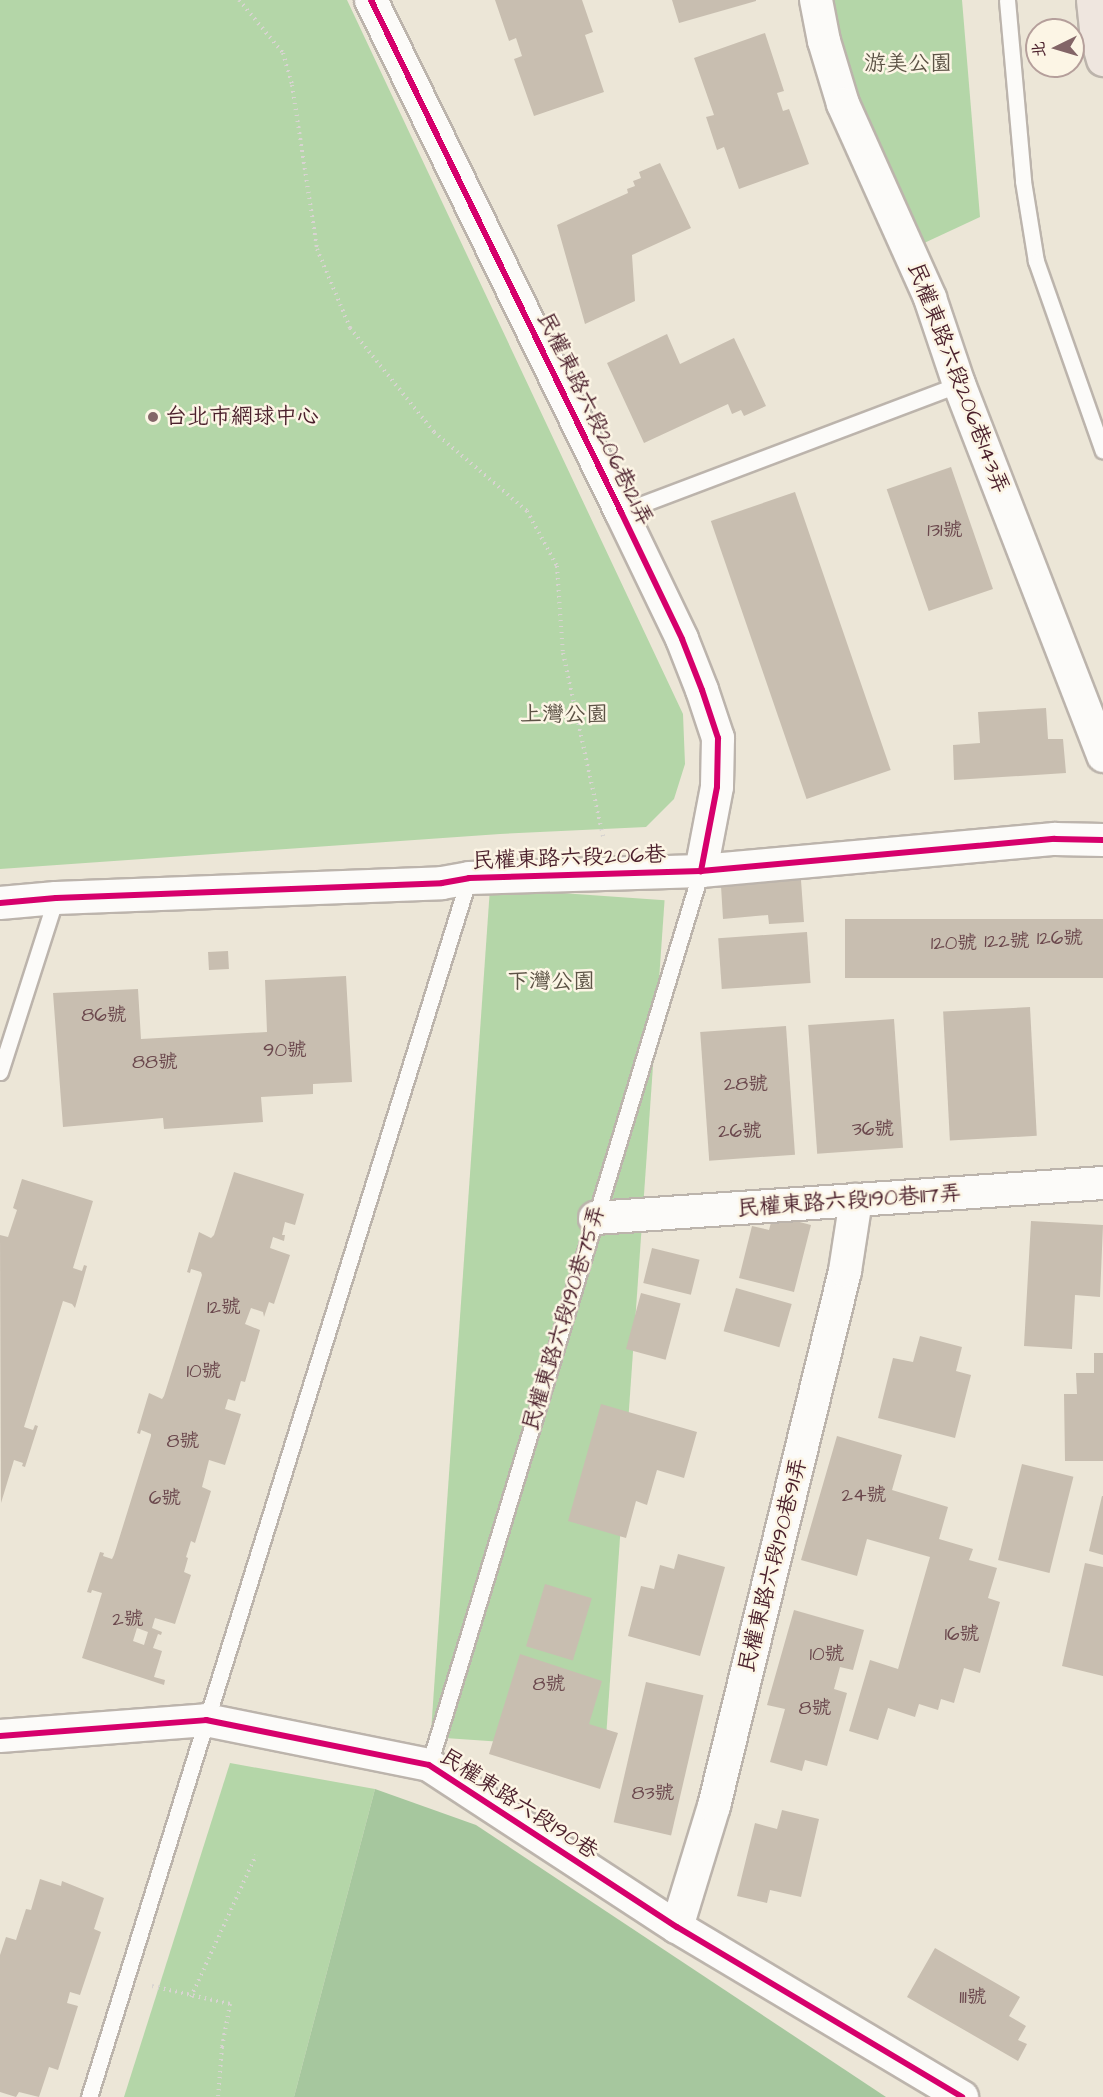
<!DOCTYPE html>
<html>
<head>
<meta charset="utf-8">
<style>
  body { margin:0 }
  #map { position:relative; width:1103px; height:2097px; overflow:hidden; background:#ece6d7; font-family:"Architects Daughter","LXGW WenKai TC",sans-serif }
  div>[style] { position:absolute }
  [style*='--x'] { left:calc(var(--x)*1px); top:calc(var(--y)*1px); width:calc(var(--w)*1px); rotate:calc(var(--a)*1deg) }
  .green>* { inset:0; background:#b4d6a8; transform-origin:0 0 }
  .forest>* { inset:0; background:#a6c79e }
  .building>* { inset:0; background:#c8beb0; transform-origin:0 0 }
  .path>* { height:4px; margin-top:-2px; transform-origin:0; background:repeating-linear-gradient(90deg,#d8d4d1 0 1.5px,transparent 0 6px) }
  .roads { filter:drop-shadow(2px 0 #bcb4ac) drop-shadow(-2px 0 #bcb4ac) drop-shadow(0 2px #bcb4ac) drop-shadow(0 -2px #bcb4ac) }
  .service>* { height:15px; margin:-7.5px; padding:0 7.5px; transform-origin:7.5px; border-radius:7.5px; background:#fcfbf9 }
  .minor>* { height:32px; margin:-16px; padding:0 16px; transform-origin:16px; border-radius:16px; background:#fcfbf9 }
  .motorway>* { height:33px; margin:-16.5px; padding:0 16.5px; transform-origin:16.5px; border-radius:16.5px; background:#efe6df }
  .cycleway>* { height:6px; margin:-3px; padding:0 3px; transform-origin:3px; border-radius:3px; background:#d6006c }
  .dots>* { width:16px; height:16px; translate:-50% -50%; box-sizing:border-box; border:3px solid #fcf5e5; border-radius:50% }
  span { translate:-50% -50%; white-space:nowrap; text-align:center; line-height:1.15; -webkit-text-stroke:5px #fcf5e5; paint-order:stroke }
  .number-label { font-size:20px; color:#6a474c }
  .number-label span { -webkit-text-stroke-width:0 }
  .park-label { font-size:22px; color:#5c5245 }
  .street-label { font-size:22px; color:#4a1f2b }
  .poi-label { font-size:22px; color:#4a1f2b }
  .left { translate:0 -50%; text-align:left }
  .north { position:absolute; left:1025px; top:18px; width:60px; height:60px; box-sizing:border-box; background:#fcf5e5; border:2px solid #b59f9b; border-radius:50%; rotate:265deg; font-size:16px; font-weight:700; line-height:24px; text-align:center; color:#4a1f2b }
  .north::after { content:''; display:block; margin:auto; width:21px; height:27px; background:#836567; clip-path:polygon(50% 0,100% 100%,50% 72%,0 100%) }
</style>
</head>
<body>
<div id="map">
  <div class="green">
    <div style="clip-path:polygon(0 0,347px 0,683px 714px,685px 764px,674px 799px,646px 827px,500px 834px,0 869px)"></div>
    <div style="clip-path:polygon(834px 0,962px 0,980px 217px,922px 244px,850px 80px)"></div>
    <div style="left:490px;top:888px;width:175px;height:851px;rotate:4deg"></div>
    <div style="clip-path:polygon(230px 1763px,375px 1789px,294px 2097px,124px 2097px)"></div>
  </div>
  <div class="forest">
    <div style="clip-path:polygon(375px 1789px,476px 1825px,886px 2097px,294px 2097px)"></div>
  </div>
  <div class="building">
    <div style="clip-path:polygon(495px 0,582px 0,593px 32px,585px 35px,604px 92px,534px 116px,514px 59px,522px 56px,516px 38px,509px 41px)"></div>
    <div style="clip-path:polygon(672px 0,756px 0,756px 1px,679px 23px)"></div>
    <div style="clip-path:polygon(765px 33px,784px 91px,777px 93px,783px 111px,789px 109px,809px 164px,739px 189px,724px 147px,717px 150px,706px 117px,714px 115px,694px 58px)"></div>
    <div style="clip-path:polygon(660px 163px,691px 228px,632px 255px,635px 301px,585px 324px,557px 225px,628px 193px,627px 189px,635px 186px,633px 181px,641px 178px,639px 172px)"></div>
    <div style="clip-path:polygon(667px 334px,680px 364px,734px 338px,766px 406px,744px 416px,741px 410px,732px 414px,728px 404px,644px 443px,607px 363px)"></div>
    <div style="left:951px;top:467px;width:129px;height:68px;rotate:71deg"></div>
    <div style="left:795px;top:492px;width:294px;height:89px;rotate:71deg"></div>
    <div style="clip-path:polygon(1046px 708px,1048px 739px,1063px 739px,1066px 773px,954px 780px,953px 745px,980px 743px,978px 712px)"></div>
    <div style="clip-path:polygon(801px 880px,804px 922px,769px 924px,768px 915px,723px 919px,721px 886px)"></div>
    <div style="left:1103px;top:919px;width:59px;height:258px;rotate:90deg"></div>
    <div style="left:807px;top:932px;width:51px;height:89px;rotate:86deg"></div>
    <div style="left:228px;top:951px;width:18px;height:20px;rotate:87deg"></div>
    <div style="clip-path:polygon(346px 976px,352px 1082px,313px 1084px,313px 1094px,261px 1097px,263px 1122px,164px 1129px,163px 1118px,63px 1127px,53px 993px,138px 989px,141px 1039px,267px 1032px,265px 980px)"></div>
    <div style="left:1030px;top:1007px;width:129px;height:87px;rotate:87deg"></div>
    <div style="left:894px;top:1019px;width:129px;height:86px;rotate:86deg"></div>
    <div style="left:786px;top:1026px;width:129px;height:86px;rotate:86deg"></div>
    <div style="clip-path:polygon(evenodd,234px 1172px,304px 1194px,295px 1225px,285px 1222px,282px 1235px,285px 1235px,284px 1241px,273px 1237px,270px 1248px,290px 1255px,274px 1304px,269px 1302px,264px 1317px,263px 1312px,251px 1308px,245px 1324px,260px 1330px,245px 1382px,241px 1381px,235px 1401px,228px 1399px,225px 1409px,241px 1414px,225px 1465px,209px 1460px,202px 1487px,211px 1491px,195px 1543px,191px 1541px,186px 1557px,188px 1558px,184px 1572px,191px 1575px,175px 1624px,155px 1618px,152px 1628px,162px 1632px,161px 1635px,158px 1634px,153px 1648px,162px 1651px,154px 1677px,165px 1680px,164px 1685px,82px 1658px,102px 1593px,92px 1590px,91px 1593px,87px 1592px,100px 1552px,104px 1553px,103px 1556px,112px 1559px,114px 1555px,151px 1436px,151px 1434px,141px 1430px,140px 1434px,137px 1433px,149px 1393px,162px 1399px,164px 1396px,202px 1275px,201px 1272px,191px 1269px,190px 1273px,187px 1272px,199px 1232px,211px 1238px,214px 1235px,234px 1172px,137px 1628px,148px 1632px,144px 1645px,133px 1641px,137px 1628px)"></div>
    <div style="clip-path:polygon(22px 1179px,93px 1201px,73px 1268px,82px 1271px,84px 1265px,87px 1266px,75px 1308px,72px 1304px,63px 1301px,24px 1427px,33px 1430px,35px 1425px,38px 1426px,25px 1467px,22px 1466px,23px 1463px,14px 1460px,1px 1503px,0 1235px,8px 1237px,17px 1210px,13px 1208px)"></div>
    <div style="clip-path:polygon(773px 1215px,811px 1225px,794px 1292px,739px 1278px,752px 1226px,769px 1230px)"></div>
    <div style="clip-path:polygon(1031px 1221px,1103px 1225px,1100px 1297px,1075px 1295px,1072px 1349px,1024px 1346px)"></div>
    <div style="left:652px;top:1248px;width:49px;height:36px;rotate:14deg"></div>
    <div style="left:736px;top:1288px;width:58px;height:45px;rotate:16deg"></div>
    <div style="left:641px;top:1293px;width:41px;height:58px;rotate:15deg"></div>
    <div style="clip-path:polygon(920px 1336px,962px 1347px,956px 1371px,971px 1375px,955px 1438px,878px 1418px,893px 1358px,913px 1362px)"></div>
    <div style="clip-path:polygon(1094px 1353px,1103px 1353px,1103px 1461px,1065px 1461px,1064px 1394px,1077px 1394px,1076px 1373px,1094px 1373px)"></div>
    <div style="clip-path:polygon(601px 1404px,697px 1432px,684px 1478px,657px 1470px,647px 1505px,636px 1501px,626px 1538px,568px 1521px)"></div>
    <div style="clip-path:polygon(837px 1436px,902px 1455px,892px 1490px,948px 1507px,939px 1539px,973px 1549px,969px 1560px,997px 1568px,988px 1598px,1000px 1602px,980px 1673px,964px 1668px,954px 1703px,941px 1699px,938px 1710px,919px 1704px,915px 1717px,888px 1708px,878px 1740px,849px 1731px,870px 1660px,898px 1669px,930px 1557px,867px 1539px,857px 1576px,801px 1560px)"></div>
    <div style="left:1022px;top:1464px;width:53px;height:99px;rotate:14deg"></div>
    <div style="clip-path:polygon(1102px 1496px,1103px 1496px,1103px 1555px,1089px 1551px)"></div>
    <div style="clip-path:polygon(678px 1554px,725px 1567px,700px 1656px,628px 1636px,641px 1586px,654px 1589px,660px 1565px,674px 1569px)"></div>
    <div style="clip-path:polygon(1085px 1563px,1103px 1567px,1103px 1676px,1062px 1666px)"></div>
    <div style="left:545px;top:1584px;width:49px;height:65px;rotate:17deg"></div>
    <div style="clip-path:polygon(794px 1610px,864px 1630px,853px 1670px,840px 1667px,834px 1689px,847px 1693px,827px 1766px,805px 1760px,802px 1771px,770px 1762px,785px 1709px,767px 1705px)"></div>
    <div style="clip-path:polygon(520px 1654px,602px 1681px,589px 1724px,618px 1733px,600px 1789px,489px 1754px)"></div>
    <div style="left:646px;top:1682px;width:59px;height:144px;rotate:13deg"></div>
    <div style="clip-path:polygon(782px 1810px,819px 1819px,801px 1897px,770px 1890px,767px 1903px,737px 1896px,755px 1823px,777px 1829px)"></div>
    <div style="clip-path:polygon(40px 1879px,61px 1886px,62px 1881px,104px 1898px,94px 1929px,101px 1932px,80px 1995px,70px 1992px,67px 2003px,78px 2006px,58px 2070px,49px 2067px,39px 2097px,19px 2092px,16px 2097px,0 2092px,0 1955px,6px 1937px,16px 1940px,26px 1909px,31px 1910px)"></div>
    <div style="clip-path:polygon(935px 1948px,1020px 1997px,1009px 2016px,1026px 2026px,1018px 2040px,1027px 2044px,1018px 2061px,907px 1997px)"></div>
  </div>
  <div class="path">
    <div style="--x:239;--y:0;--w:69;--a:50.3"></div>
    <div style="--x:283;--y:53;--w:33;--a:74"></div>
    <div style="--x:292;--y:85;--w:166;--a:81.3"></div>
    <div style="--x:317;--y:249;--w:86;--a:67.3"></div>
    <div style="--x:350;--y:328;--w:134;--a:51.1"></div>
    <div style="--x:434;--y:432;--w:122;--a:40.3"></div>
    <div style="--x:527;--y:511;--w:63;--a:61.4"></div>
    <div style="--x:557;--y:566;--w:87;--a:86.1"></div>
    <div style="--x:563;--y:653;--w:188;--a:77.7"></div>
    <div style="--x:152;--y:1986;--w:80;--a:13"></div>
    <div style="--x:230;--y:2004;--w:44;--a:100.5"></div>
    <div style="--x:222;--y:2047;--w:50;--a:94.6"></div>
    <div style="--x:191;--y:1997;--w:156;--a:-65.4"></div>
  </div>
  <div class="roads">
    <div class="service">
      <div style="--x:1007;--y:0;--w:182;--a:84.9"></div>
      <div style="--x:1023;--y:181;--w:81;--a:80.8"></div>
      <div style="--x:1036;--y:261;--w:201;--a:70.6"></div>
      <div style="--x:621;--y:512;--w:361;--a:-20.7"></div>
      <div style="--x:0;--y:1072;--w:183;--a:-72.2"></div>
      <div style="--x:429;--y:1765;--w:934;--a:-73.08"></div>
      <div style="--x:89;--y:2097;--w:1277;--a:-72.69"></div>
    </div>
    <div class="minor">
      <div style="--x:371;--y:0;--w:570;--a:63.97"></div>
      <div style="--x:621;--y:512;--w:141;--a:64.3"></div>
      <div style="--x:682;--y:639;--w:55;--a:68.6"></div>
      <div style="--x:702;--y:690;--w:51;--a:71.6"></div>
      <div style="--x:718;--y:738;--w:49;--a:91.2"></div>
      <div style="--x:717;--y:787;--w:86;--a:100.8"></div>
      <div style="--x:816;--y:0;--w:42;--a:79"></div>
      <div style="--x:824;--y:41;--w:66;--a:73.2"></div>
      <div style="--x:843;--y:104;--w:213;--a:65.8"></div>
      <div style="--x:930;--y:298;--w:91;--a:71.4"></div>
      <div style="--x:959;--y:384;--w:399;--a:68.8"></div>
      <div style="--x:0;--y:903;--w:56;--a:-5.1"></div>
      <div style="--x:56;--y:898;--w:386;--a:-2.2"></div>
      <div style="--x:442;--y:883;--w:27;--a:-10"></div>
      <div style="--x:469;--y:878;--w:232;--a:-1.7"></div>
      <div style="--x:701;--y:871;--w:355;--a:-5.2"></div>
      <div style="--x:1055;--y:839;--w:48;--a:1.2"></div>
      <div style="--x:595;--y:1218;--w:509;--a:-3.94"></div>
      <div style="--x:0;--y:1736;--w:207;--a:-4.4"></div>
      <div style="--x:206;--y:1720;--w:227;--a:11.4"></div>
      <div style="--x:429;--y:1765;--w:296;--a:33.2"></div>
      <div style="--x:677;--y:1927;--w:332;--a:30.8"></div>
      <div style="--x:677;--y:1927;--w:127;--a:-73"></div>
      <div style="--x:714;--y:1806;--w:551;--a:-76.24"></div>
      <div style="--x:845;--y:1271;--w:72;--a:-81.2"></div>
    </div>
    <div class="motorway">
      <div style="--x:1093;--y:0;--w:38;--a:84"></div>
      <div style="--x:1097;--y:38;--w:22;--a:74"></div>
    </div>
  </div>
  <div class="cycleway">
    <div style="--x:371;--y:0;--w:570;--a:63.97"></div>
    <div style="--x:621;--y:512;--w:141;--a:64.3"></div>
    <div style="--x:682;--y:639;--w:55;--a:68.6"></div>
    <div style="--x:702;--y:690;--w:51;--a:71.6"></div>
    <div style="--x:718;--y:738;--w:49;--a:91.2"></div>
    <div style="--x:717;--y:787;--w:86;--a:100.8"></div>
    <div style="--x:0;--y:903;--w:56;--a:-5.1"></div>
    <div style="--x:56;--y:898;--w:386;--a:-2.2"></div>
    <div style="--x:442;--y:883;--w:27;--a:-10"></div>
    <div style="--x:469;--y:878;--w:232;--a:-1.7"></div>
    <div style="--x:701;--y:871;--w:355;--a:-5.2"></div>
    <div style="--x:1055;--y:839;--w:48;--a:1.2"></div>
    <div style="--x:0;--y:1736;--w:207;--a:-4.4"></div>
    <div style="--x:206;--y:1720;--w:227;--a:11.4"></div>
    <div style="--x:429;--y:1765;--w:296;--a:33.2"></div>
    <div style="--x:677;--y:1927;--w:332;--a:30.8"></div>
  </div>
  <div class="dots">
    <div style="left:153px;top:417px;background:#836567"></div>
  </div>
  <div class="number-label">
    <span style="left:945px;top:530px">131號</span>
    <span style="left:1060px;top:938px">126號</span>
    <span style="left:1007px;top:941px">122號</span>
    <span style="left:954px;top:943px">120號</span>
    <span style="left:104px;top:1015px">86號</span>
    <span style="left:285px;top:1050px">90號</span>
    <span style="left:155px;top:1062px">88號</span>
    <span style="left:746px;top:1084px">28號</span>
    <span style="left:873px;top:1129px">36號</span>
    <span style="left:740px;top:1131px">26號</span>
    <span style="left:224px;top:1307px">12號</span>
    <span style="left:204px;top:1371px">10號</span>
    <span style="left:183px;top:1441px">8號</span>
    <span style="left:864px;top:1495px">24號</span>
    <span style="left:165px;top:1498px">6號</span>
    <span style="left:128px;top:1619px">2號</span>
    <span style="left:962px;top:1634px">16號</span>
    <span style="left:827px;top:1654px">10號</span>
    <span style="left:549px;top:1684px">8號</span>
    <span style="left:815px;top:1708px">8號</span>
    <span style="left:653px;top:1793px">83號</span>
    <span style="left:973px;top:1997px">111號</span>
  </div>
  <div class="park-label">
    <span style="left:908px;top:64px">游美公園</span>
    <span style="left:564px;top:715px">上灣公園</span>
    <span style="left:551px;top:982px">下灣公園</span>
  </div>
  <div class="street-label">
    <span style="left:958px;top:378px;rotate:69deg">民權東路六段206巷143弄</span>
    <span style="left:595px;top:419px;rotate:64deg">民權東路六段206巷121弄</span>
    <span style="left:569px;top:858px;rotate:-2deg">民權東路六段206巷</span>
    <span style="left:849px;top:1201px;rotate:-4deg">民權東路六段190巷117弄</span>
    <span style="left:564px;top:1318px;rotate:-73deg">民權東路六段190巷75弄</span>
    <span style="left:773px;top:1565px;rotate:-76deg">民權東路六段190巷91弄</span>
    <span style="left:519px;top:1804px;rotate:33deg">民權東路六段190巷</span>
  </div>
  <div class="poi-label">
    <span class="left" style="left:165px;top:417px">台北市網球中心</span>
  </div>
  <div class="north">北</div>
</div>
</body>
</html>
